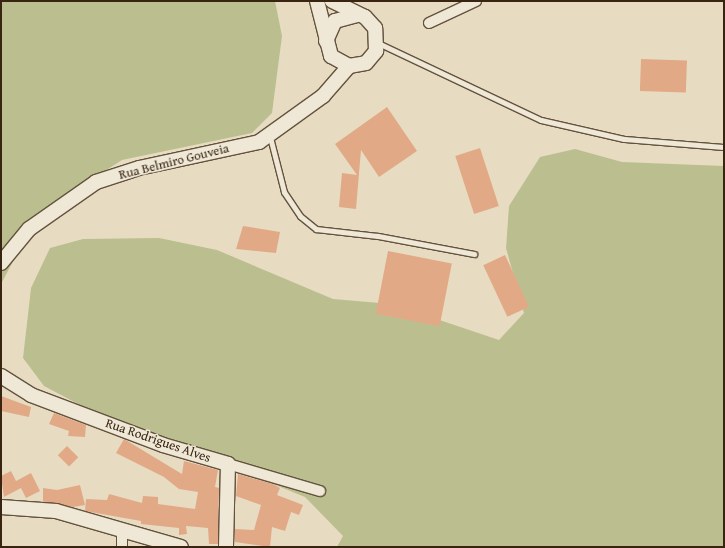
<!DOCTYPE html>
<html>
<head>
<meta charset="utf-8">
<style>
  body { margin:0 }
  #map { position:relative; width:725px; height:548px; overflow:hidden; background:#e7dcc1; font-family:"Gentium Book Plus",serif }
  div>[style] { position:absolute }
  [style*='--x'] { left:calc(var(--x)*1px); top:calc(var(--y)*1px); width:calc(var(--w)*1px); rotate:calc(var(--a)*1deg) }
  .green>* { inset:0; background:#bbbf8f }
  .building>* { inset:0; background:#e2a987; transform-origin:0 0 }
  .roads { filter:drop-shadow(1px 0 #64523d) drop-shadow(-1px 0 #64523d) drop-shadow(0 1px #64523d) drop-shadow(0 -1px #64523d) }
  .lane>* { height:5px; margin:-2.5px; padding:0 2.5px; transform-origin:2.5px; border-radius:2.5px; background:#efe8d7 }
  .street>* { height:10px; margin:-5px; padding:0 5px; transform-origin:5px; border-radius:5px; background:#efe8d7 }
  .secondary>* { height:14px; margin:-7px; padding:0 7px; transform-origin:7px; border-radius:7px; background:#efe8d7 }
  span { translate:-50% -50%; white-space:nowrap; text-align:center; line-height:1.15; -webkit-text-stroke:3px #efe8d7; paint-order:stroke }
  .street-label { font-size:13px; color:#382411 }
  .frame { position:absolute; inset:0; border:2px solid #382411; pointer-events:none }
</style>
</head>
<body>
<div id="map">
  <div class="green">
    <div style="clip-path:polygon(1px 1px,275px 1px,282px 36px,272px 113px,252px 133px,122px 160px,39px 213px,1px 284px)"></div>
    <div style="clip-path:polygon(575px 149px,622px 162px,724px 166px,724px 547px,337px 547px,343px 536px,305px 497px,82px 406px,44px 386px,23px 358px,31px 288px,50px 248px,83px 239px,159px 238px,217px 250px,333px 299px,392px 304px,499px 340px,524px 313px,506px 248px,509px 206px,540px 157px)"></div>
  </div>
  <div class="building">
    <div style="left:641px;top:59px;width:46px;height:32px;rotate:2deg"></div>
    <div style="clip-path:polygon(387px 107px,417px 151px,379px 177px,361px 150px,356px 209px,339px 207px,342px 173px,357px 175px,335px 144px)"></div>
    <div style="left:480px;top:148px;width:61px;height:26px;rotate:72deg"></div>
    <div style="clip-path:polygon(243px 226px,280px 232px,276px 253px,236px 249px)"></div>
    <div style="left:388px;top:251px;width:65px;height:64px;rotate:11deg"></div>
    <div style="left:505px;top:255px;width:57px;height:24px;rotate:65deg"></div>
    <div style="clip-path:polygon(1px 396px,31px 407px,29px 417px,1px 411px)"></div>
    <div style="clip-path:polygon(54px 413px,86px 425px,85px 437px,68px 436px,69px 431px,49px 424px)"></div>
    <div style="clip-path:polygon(124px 439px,182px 474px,184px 461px,218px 470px,215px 487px,219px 488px,218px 544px,209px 544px,208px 528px,186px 526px,187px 534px,179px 535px,179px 528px,141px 524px,141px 521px,85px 511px,86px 499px,107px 500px,109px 494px,142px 503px,143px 496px,158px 497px,158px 504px,195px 509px,198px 492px,179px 489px,164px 477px,116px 453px)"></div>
    <div style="left:67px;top:446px;width:16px;height:13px;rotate:45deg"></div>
    <div style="clip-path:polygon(11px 471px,16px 481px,31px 473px,40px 491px,26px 498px,21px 488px,4px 497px,1px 476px)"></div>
    <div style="clip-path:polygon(238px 474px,273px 484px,280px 488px,277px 495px,303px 505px,299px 515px,291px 512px,285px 531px,272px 527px,270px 547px,235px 542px,235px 529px,254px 530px,261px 505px,236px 496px)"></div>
    <div style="clip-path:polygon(80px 485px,85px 505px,73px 507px,43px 502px,43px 488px,57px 490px)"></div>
  </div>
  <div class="roads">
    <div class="lane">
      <div style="--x:378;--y:43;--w:180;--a:25.3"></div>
      <div style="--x:541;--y:120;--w:85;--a:12.9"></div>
      <div style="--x:624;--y:139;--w:100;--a:4.6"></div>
      <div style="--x:270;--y:137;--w:57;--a:75.7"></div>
      <div style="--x:284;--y:192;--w:29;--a:56"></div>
      <div style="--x:300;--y:216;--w:21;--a:39"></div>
      <div style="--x:316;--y:229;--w:62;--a:6.4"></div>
      <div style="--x:378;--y:236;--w:98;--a:10.6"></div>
    </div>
    <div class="street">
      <div style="--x:429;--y:23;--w:52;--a:-25.1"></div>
      <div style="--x:228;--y:464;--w:96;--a:16.4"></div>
      <div style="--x:122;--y:529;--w:18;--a:90"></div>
    </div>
    <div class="secondary">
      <div style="--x:317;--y:1;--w:57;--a:75.7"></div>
      <div style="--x:331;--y:56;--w:21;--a:29"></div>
      <div style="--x:349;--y:66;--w:17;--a:-10"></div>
      <div style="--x:366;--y:63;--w:16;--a:-50"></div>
      <div style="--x:376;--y:51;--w:23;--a:-92"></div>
      <div style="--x:375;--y:28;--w:15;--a:-132"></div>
      <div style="--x:365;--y:17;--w:37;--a:-154"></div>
      <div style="--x:326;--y:41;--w:22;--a:-66"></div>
      <div style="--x:335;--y:21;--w:23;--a:-15"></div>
      <div style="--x:1;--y:263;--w:44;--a:-50.5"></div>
      <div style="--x:29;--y:229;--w:82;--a:-35"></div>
      <div style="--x:96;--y:182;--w:45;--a:-18"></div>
      <div style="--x:139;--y:168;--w:123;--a:-12.2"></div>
      <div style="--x:259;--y:142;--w:79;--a:-35.7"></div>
      <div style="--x:323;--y:96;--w:40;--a:-49"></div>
      <div style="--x:1;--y:376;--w:36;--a:32"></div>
      <div style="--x:31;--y:395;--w:141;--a:20.7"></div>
      <div style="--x:163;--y:445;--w:68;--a:16.3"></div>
      <div style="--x:228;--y:464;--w:83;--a:91.4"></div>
      <div style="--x:1;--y:507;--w:55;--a:4.2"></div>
      <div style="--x:56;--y:511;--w:130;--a:16.1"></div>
    </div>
  </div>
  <div class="street-label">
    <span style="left:174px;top:162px;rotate:-14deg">Rua Belmiro Gouveia</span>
    <span style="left:158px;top:441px;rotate:19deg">Rua Rodrigues Alves</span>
  </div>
  <div class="frame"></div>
</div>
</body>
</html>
